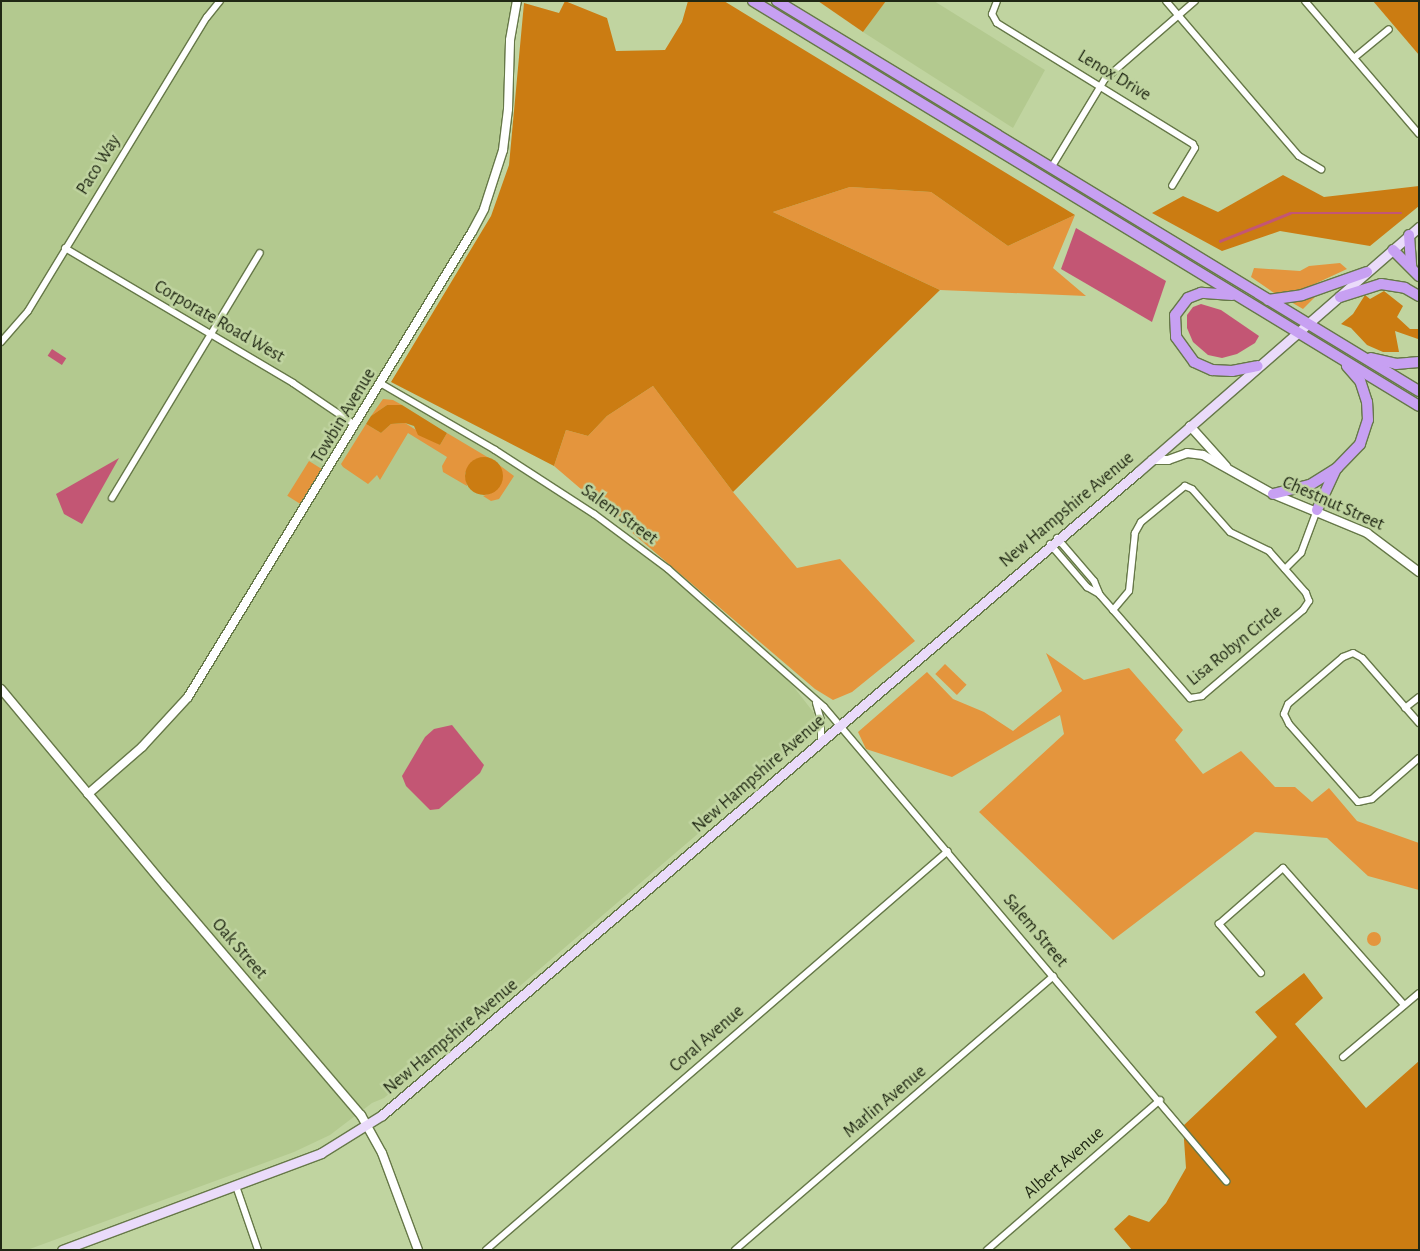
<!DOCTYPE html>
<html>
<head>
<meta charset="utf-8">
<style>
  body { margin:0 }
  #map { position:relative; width:1420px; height:1251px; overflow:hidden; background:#c0d4a0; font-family:"Alegreya Sans",sans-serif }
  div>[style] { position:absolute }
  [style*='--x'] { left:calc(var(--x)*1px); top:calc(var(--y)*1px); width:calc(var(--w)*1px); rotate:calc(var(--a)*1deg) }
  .built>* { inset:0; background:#b3c98f }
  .green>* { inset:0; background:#e4953d; transform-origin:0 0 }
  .round { border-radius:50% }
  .forest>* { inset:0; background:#cb7c12 }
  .water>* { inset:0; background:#c35674; transform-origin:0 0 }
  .stream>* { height:2.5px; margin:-1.25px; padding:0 1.25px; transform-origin:1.25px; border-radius:1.25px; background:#c35674 }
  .roads { filter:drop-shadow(1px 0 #667848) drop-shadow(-1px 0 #667848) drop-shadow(0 1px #667848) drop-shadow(0 -1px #667848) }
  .minor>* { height:6px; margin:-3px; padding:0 3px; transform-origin:3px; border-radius:3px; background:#fff }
  .tertiary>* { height:8px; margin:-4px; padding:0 4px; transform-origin:4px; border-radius:4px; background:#fff }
  .secondary>* { height:9px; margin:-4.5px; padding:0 4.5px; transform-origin:4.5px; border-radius:4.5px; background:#eadbfa }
  .trunk>* { height:10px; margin:-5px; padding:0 5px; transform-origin:5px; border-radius:5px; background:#c7a0f2 }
  span { translate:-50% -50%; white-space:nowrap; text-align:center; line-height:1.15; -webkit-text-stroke:5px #c0d4a0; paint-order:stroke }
  .street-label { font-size:18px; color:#202814 }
  .frame { position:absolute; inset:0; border:2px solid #202814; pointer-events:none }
</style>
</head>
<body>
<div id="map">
  <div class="built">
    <div style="clip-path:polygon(1px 1px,517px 1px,503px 150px,484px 209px,380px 383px,495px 450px,668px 569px,779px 668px,814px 713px,816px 725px,811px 737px,514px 991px,384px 1098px,372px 1103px,330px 1135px,294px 1152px,27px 1250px,1px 1250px)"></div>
    <div style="clip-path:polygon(886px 1px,934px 1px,1045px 70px,1013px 128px,863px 32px)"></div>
  </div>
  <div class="green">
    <div style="clip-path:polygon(850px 187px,931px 192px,1008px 246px,1075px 215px,1053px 268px,1086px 296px,940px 290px,773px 212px)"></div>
    <div style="clip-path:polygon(1340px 263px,1347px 269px,1293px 294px,1277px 295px,1251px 277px,1254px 268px,1300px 271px,1309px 266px)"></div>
    <div style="clip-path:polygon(1317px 295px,1303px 309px,1291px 302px,1291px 301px)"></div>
    <div style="clip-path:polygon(653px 386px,733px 492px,797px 568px,840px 559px,915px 641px,852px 692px,833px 700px,815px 689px,554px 466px,566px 430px,588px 436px,607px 416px)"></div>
    <div style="clip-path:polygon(383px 399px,393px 400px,402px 405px,387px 405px,371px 416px)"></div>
    <div style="clip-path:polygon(405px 423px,440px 445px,447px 433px,489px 458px,476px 459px,465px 473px,467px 486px,443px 472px,442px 466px,447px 457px,408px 433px,380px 480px,377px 475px,368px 484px,343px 467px,341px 464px,366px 424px,381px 433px,391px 424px)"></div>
    <div style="left:309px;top:461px;width:15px;height:41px;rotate:32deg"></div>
    <div style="clip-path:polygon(498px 464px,514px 476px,499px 499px,491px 501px,483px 496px,491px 493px,500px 468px)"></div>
    <div style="clip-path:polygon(1046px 653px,1084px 680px,1129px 668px,1183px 730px,1175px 740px,1203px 774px,1241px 751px,1275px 787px,1295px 787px,1312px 802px,1329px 788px,1357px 821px,1419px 843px,1419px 890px,1368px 876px,1327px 838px,1255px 832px,1113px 940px,979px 812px,1064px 734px,1060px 715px,952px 777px,866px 749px,858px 732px,927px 672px,953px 699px,984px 712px,1013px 731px,1062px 691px)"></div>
    <div style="left:945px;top:664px;width:30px;height:14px;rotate:44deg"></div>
    <div class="round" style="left:1367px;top:932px;width:14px;height:14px"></div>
  </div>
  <div class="forest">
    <div style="clip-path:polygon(565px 1px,607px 18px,616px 51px,665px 50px,682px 22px,688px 1px,724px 1px,1075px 215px,1008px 246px,931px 192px,850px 187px,773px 212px,940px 290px,733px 492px,653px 386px,607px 416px,588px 436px,566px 430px,554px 466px,391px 382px,491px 216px,509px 165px,524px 3px,559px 13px)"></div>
    <div style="clip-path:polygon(818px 1px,886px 1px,863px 32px)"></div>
    <div style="clip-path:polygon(1373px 1px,1419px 1px,1419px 55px)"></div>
    <div style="clip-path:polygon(1283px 175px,1324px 197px,1419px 186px,1419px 206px,1370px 246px,1280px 231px,1222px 251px,1152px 213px,1183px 196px,1218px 212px)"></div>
    <div style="clip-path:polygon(1384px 291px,1403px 306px,1397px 317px,1410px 329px,1419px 329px,1418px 339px,1395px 331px,1399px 352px,1383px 352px,1367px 345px,1351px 328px,1341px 324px,1353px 314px,1365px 295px,1370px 299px)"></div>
    <div style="clip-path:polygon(387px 405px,402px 405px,447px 433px,440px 445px,418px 435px,414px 426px,405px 423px,391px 424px,381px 433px,366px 424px,371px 416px)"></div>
    <div class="round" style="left:465px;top:457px;width:38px;height:38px"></div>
    <div style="clip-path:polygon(1304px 973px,1323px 998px,1295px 1024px,1366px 1108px,1419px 1061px,1419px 1250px,1132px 1250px,1114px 1229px,1129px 1215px,1149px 1222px,1166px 1203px,1186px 1168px,1183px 1126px,1277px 1037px,1255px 1012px)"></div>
  </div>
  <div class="water">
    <div style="clip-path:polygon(1076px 228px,1166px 281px,1152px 322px,1061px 269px)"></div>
    <div style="clip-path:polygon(1201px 304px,1221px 310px,1259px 336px,1255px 343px,1237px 354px,1222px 358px,1208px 355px,1193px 342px,1187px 328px,1187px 315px,1193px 307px)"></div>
    <div style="left:52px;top:349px;width:17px;height:8px;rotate:33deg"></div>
    <div style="clip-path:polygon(119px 458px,82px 524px,64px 514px,56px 494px)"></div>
    <div style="clip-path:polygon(452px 725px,484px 765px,480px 773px,439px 809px,430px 810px,406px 786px,402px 776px,425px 737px,434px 729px)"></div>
  </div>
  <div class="stream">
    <div style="--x:1220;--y:241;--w:75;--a:-21.8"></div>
    <div style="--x:1290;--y:213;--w:111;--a:0"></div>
  </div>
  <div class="roads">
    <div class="minor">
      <div style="--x:997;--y:1;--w:14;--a:111"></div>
      <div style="--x:992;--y:14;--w:10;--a:61"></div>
      <div style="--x:997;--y:23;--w:230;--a:31.7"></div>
      <div style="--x:1193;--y:144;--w:4;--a:63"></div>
      <div style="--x:1195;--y:148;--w:44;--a:121.2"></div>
      <div style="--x:1166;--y:1;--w:204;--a:49.4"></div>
      <div style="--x:1299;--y:156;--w:26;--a:31"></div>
      <div style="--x:1305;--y:1;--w:175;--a:49.4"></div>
      <div style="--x:1354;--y:58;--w:45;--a:-39.6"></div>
      <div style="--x:1051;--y:168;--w:104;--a:-58.8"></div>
      <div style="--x:1105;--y:79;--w:119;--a:-40.9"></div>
      <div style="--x:65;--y:248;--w:265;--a:30.6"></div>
      <div style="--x:293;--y:383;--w:75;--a:34.1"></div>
      <div style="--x:1;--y:342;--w:41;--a:-48.9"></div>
      <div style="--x:28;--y:311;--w:344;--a:-58.7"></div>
      <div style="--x:207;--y:17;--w:21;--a:-51"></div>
      <div style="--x:380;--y:383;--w:133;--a:30.2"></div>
      <div style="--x:495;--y:450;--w:118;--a:32.9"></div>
      <div style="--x:594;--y:514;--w:92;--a:36.6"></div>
      <div style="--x:668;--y:569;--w:208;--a:41.5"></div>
      <div style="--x:824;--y:707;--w:622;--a:49.7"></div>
      <div style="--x:112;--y:498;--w:286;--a:-58.9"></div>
      <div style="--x:1057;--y:538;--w:57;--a:49.3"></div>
      <div style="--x:1094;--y:581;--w:15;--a:67"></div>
      <div style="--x:1100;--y:595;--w:137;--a:48.9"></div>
      <div style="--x:1190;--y:698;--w:12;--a:-9"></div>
      <div style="--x:1202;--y:696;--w:133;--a:-40.4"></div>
      <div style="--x:1303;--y:610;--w:11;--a:-56"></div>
      <div style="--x:1309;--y:601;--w:9;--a:-111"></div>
      <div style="--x:1306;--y:593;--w:56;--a:-131.4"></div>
      <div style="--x:1269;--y:551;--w:43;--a:-154"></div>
      <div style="--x:1230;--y:532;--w:57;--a:-131.5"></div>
      <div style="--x:1192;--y:489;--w:8;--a:-157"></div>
      <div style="--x:1185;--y:486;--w:57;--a:140.7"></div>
      <div style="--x:1141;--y:522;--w:13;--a:119"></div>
      <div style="--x:1135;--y:533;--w:58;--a:95.9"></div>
      <div style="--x:1129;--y:591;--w:25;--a:130"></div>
      <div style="--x:1050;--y:544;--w:57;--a:49.3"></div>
      <div style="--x:1087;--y:587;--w:14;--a:30"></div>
      <div style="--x:1285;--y:569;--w:23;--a:-45"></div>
      <div style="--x:1301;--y:553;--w:46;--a:-69.6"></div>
      <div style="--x:816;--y:703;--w:18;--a:74"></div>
      <div style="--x:821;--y:720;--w:22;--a:90"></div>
      <div style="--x:1405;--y:708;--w:18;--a:-38"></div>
      <div style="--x:1419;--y:723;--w:86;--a:-131.2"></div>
      <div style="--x:1362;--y:658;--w:10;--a:-151"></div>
      <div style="--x:1353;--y:653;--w:11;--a:158"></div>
      <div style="--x:1343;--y:657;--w:72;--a:139.5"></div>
      <div style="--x:1288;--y:704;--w:11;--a:112"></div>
      <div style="--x:1284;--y:714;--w:11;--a:63"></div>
      <div style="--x:1289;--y:724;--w:104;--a:48.5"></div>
      <div style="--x:1358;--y:802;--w:14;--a:-12"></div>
      <div style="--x:1372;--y:799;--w:62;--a:-41.1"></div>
      <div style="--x:1261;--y:973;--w:65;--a:-130.6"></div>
      <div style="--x:1219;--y:924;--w:85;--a:-41.2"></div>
      <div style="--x:1283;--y:868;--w:183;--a:48.5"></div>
      <div style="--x:1343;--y:1057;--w:99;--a:-40.1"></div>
      <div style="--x:236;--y:1186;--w:68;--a:71"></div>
      <div style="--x:486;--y:1250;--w:610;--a:-40.82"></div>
      <div style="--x:735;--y:1250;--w:420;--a:-40.7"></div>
      <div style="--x:987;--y:1250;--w:229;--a:-40.9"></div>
    </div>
    <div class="tertiary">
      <div style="--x:1190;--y:426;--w:54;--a:48"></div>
      <div style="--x:1152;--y:460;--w:16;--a:0"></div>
      <div style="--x:1168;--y:460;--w:20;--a:-20"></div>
      <div style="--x:1187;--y:453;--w:16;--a:7"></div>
      <div style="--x:1203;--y:455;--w:80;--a:29.1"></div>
      <div style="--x:1273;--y:494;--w:102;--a:22.5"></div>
      <div style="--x:1367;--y:533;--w:65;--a:36.9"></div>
      <div style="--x:1;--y:689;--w:258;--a:50.2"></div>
      <div style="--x:166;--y:887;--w:300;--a:49.5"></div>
      <div style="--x:361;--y:1115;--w:43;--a:61.1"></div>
      <div style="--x:382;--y:1153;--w:103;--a:69.6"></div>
      <div style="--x:88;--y:794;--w:72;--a:-41"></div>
      <div style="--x:142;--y:747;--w:68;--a:-47.4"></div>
      <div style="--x:188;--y:697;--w:545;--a:-58.59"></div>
      <div style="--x:472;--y:232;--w:26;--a:-62"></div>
      <div style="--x:484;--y:209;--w:62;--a:-72.1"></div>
      <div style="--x:503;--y:150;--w:41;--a:-83"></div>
      <div style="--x:508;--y:109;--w:69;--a:-88.3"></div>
      <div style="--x:510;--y:40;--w:40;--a:-80"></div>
    </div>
    <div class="secondary">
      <div style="--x:62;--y:1250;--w:277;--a:-20.5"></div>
      <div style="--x:321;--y:1153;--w:72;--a:-31.9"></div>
      <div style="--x:382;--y:1115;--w:992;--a:-40.38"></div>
      <div style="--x:1138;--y:472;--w:373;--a:-41.1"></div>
    </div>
    <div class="trunk">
      <div style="--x:753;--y:1;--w:779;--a:31.3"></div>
      <div style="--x:777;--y:1;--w:751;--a:31.28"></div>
      <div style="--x:1409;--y:235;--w:32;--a:86"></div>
      <div style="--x:1393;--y:250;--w:37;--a:45"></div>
      <div style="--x:1232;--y:295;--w:31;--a:-176"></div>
      <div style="--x:1201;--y:293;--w:14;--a:159"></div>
      <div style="--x:1188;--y:298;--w:21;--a:127"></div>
      <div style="--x:1175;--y:315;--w:22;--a:87"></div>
      <div style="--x:1176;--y:337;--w:31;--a:54"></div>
      <div style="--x:1194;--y:362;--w:20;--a:24"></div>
      <div style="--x:1212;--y:370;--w:20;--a:3"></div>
      <div style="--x:1232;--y:371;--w:26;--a:-11"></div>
      <div style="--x:1340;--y:297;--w:43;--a:-17.6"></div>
      <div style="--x:1381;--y:284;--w:24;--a:9"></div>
      <div style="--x:1405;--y:288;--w:16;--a:30"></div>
      <div style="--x:1268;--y:300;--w:34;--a:-8"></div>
      <div style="--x:1302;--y:295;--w:69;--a:-19.5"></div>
      <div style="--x:1371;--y:358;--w:26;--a:13"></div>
      <div style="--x:1396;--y:364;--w:23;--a:-5"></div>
      <div style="--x:1273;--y:494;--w:38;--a:-14"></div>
      <div style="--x:1310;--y:485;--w:32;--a:-32"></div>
      <div style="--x:1337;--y:468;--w:33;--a:-46"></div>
      <div style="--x:1360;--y:444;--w:25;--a:-72"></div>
      <div style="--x:1368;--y:420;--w:18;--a:-93"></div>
      <div style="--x:1367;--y:402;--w:22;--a:-108"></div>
      <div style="--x:1360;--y:381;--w:20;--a:-131"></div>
      <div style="--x:1317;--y:510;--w:43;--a:-65.2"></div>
    </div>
  </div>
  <div class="street-label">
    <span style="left:1114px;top:76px;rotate:31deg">Lenox Drive</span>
    <span style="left:99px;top:165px;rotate:-58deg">Paco Way</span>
    <span style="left:219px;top:322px;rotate:30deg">Corporate Road West</span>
    <span style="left:344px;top:416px;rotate:-59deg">Towbin Avenue</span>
    <span style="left:1333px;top:504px;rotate:24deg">Chestnut Street</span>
    <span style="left:1067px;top:510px;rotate:-40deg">New Hampshire Avenue</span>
    <span style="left:619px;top:515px;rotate:36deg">Salem Street</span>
    <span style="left:1235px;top:646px;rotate:-39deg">Lisa Robyn Circle</span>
    <span style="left:759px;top:774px;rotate:-41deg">New Hampshire Avenue</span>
    <span style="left:1035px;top:931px;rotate:50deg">Salem Street</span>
    <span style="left:239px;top:949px;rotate:49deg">Oak Street</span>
    <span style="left:451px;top:1037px;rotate:-40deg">New Hampshire Avenue</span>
    <span style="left:707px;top:1039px;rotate:-41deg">Coral Avenue</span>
    <span style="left:885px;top:1102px;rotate:-40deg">Marlin Avenue</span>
    <span style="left:1064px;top:1163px;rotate:-41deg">Albert Avenue</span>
  </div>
  <div class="frame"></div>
</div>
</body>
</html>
